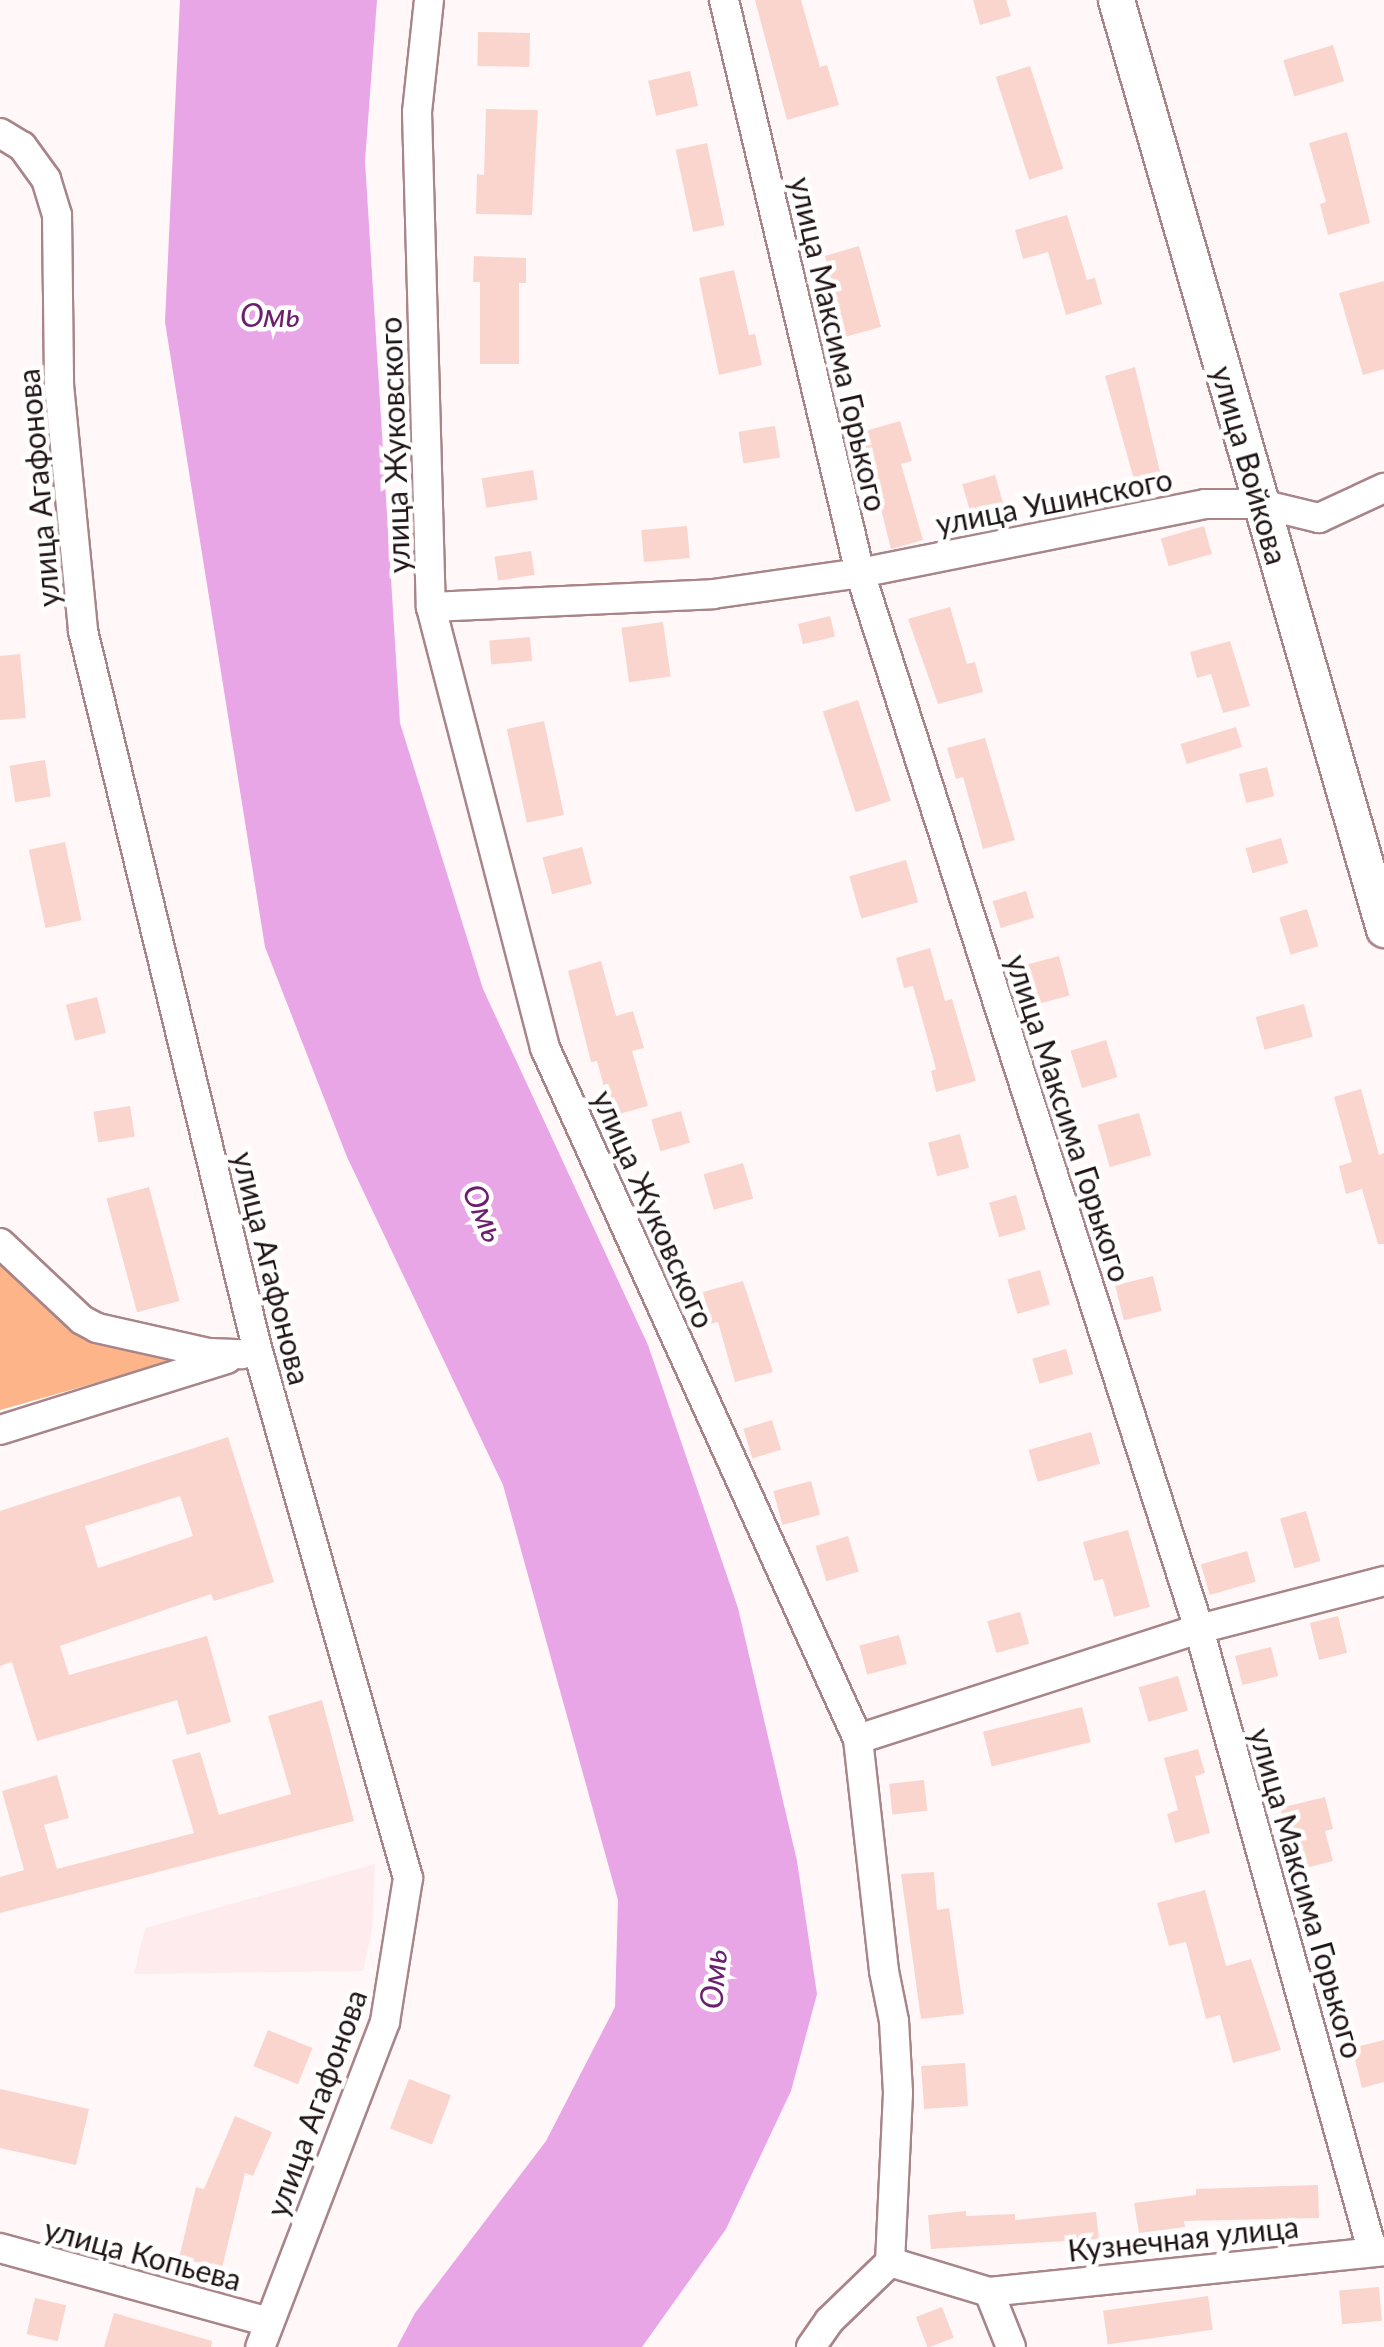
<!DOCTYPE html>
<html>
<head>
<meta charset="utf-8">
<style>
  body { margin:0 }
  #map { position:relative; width:1384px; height:2347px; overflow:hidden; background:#fff7f8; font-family:Lato,sans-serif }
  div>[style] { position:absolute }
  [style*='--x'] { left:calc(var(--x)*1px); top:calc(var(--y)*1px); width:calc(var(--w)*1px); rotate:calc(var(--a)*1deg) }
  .built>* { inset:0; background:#feebed }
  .green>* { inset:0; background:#fcb488 }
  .water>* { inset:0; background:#e8a6e6 }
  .building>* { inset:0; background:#fad5cd; transform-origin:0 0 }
  .roads { filter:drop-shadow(2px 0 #a78589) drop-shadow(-2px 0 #a78589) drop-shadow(0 2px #a78589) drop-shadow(0 -2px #a78589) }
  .minor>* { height:28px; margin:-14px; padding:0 14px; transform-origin:14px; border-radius:14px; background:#fff }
  .major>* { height:35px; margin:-17.5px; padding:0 17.5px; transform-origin:17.5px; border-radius:17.5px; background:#fff }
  span { translate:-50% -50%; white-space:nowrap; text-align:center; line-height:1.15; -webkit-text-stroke:9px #fff; paint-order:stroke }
  .street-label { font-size:30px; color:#1e1214 }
  .water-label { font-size:32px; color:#6b1f6c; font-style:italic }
</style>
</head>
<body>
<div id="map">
  <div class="built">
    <div style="clip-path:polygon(375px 1864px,372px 1930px,363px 1971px,134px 1974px,145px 1928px)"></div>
  </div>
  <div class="green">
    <div style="clip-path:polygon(0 1252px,83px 1329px,194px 1355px,0 1410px)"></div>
  </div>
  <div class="water">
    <div style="clip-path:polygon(180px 0,377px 0,365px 161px,400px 723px,483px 989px,648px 1345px,738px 1608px,797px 1861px,817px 1994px,791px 2091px,726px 2229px,642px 2347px,397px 2347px,415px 2313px,546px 2141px,615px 2007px,618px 1900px,503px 1485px,347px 1157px,265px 947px,165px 322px)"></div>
  </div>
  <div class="building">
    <div style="clip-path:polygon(755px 0,801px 0,820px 67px,827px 65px,839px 105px,787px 120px)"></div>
    <div style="clip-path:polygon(973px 0,1006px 0,1011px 16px,980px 25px)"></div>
    <div style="left:478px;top:32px;width:52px;height:34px;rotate:1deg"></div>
    <div style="left:1333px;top:45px;width:38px;height:52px;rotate:73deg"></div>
    <div style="left:1030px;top:66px;width:108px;height:36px;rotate:72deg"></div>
    <div style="left:690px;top:71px;width:36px;height:43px;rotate:77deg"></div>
    <div style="clip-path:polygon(486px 109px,538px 110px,532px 215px,476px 214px,477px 174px,484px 175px)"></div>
    <div style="clip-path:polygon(1347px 132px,1370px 223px,1328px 235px,1320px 204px,1326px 202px,1309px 143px)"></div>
    <div style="left:707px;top:143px;width:84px;height:32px;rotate:78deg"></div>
    <div style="clip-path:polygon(1067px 215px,1087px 280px,1095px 278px,1102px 304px,1066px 315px,1048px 252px,1023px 259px,1015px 230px)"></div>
    <div style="clip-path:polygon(859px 246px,881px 327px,841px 338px,834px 313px,840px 311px,825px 256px)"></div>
    <div style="clip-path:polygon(474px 256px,526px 258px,526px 283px,519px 283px,519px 364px,480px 364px,480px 282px,473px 282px)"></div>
    <div style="clip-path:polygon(734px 270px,749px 335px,755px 334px,762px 365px,719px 375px,699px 278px)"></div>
    <div style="clip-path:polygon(1384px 281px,1384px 369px,1363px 375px,1339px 293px)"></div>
    <div style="clip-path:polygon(1135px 367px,1161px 476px,1135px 483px,1105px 376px)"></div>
    <div style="clip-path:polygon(900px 421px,912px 461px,901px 464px,923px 540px,891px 549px,862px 432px)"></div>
    <div style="left:775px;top:426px;width:32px;height:37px;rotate:81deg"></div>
    <div style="left:533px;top:470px;width:30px;height:52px;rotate:81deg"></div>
    <div style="left:995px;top:475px;width:41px;height:34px;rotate:74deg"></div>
    <div style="left:687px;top:526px;width:32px;height:46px;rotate:85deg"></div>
    <div style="left:1204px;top:526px;width:29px;height:45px;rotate:74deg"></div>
    <div style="left:531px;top:551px;width:24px;height:37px;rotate:81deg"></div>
    <div style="clip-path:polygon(950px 607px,967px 664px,975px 662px,983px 692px,938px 704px,908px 619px)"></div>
    <div style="left:830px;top:616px;width:21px;height:33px;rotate:76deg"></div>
    <div style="left:663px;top:622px;width:55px;height:42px;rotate:82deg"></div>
    <div style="left:530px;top:637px;width:24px;height:41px;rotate:85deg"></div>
    <div style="clip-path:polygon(1230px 641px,1250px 706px,1223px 713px,1211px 674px,1197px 678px,1190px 652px)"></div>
    <div style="clip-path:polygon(20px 654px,26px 718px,0 720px,0 656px)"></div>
    <div style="left:858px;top:700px;width:106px;height:37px;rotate:72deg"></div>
    <div style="left:544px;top:721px;width:96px;height:38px;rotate:78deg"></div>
    <div style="left:1236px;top:727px;width:21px;height:58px;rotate:73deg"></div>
    <div style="clip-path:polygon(985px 738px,1015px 840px,983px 849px,963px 777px,956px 779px,947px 748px)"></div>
    <div style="left:45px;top:760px;width:37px;height:36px;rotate:81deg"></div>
    <div style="left:1267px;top:767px;width:30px;height:29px;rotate:76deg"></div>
    <div style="left:1281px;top:838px;width:26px;height:37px;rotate:74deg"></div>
    <div style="left:65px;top:842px;width:80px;height:37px;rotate:78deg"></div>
    <div style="left:582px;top:847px;width:38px;height:41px;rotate:75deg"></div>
    <div style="left:906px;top:860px;width:44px;height:59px;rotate:74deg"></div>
    <div style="left:1026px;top:891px;width:28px;height:35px;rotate:73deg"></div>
    <div style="left:1307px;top:909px;width:39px;height:29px;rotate:73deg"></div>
    <div style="clip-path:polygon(930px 948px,945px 1001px,952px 999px,976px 1081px,936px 1092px,931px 1071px,936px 1069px,913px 986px,904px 988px,896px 958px)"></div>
    <div style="left:1059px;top:956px;width:41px;height:45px;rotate:75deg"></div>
    <div style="clip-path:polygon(601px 961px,616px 1016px,633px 1011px,644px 1048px,632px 1051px,648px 1106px,612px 1116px,597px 1061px,591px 1062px,568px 971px)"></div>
    <div style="left:97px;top:997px;width:37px;height:32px;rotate:76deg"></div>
    <div style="left:1304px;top:1004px;width:34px;height:50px;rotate:75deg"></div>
    <div style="left:1106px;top:1040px;width:39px;height:37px;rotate:73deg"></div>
    <div style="clip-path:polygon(1361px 1089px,1379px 1155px,1384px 1153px,1384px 1244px,1378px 1244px,1362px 1189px,1346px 1194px,1339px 1166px,1352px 1162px,1334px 1097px)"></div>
    <div style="left:130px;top:1106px;width:31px;height:37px;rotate:81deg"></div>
    <div style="left:681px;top:1111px;width:33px;height:31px;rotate:74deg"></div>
    <div style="left:1139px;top:1113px;width:44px;height:43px;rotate:74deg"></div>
    <div style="left:960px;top:1134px;width:35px;height:33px;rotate:75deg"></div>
    <div style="left:743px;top:1163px;width:37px;height:41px;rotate:74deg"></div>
    <div style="left:149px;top:1187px;width:118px;height:44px;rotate:75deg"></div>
    <div style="left:1016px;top:1195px;width:36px;height:28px;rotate:74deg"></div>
    <div style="left:1040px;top:1270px;width:36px;height:34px;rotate:74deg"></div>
    <div style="left:1153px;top:1276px;width:36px;height:39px;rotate:76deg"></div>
    <div style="clip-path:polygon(743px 1281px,773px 1372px,735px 1382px,718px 1322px,711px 1324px,703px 1292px)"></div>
    <div style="left:1066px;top:1349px;width:26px;height:35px;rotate:74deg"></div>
    <div style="left:772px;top:1420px;width:31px;height:30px;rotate:73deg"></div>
    <div style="left:1091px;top:1432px;width:33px;height:65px;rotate:74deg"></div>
    <div style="clip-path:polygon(evenodd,228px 1437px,274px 1582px,214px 1601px,211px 1594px,60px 1646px,69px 1675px,207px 1636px,231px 1722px,187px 1735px,177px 1700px,37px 1741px,12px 1662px,0 1666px,0 1511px,228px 1437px,180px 1496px,193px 1536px,98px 1568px,85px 1526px,180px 1496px)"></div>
    <div style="left:811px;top:1481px;width:35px;height:39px;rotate:75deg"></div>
    <div style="left:1306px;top:1511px;width:52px;height:27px;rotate:74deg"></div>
    <div style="clip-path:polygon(1128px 1530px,1150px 1607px,1114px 1617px,1103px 1579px,1094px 1581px,1083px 1542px)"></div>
    <div style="left:848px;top:1536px;width:37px;height:34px;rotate:73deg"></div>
    <div style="left:1247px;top:1551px;width:32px;height:48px;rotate:74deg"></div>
    <div style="left:1020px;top:1612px;width:33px;height:34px;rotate:74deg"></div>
    <div style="left:1338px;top:1616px;width:38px;height:29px;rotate:76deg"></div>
    <div style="left:899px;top:1635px;width:30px;height:41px;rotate:75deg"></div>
    <div style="left:1271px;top:1647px;width:30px;height:37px;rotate:76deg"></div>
    <div style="left:1178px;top:1676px;width:36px;height:41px;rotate:74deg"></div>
    <div style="clip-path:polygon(322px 1700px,354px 1821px,0 1913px,0 1877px,24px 1870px,2px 1791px,57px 1775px,69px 1818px,44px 1825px,57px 1869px,194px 1833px,172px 1760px,200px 1752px,219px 1815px,291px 1794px,268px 1716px)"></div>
    <div style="left:1082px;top:1707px;width:36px;height:102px;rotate:76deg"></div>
    <div style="clip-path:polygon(1198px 1749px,1205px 1773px,1195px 1776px,1210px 1833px,1175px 1843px,1167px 1814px,1178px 1810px,1164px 1758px)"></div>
    <div style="left:924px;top:1780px;width:31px;height:35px;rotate:84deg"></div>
    <div style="clip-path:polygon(1325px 1797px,1333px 1829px,1325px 1831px,1333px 1861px,1298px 1870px,1280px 1808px)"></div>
    <div style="clip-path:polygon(934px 1872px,937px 1910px,949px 1908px,964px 2014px,921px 2019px,901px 1874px)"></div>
    <div style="clip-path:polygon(1205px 1890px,1226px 1966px,1251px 1959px,1281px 2050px,1233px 2063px,1220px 2015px,1206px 2019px,1186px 1942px,1169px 1946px,1157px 1903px)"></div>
    <div style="left:268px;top:2030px;width:48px;height:39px;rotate:22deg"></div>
    <div style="clip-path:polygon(1384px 2040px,1384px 2082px,1362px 2088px,1352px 2048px)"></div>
    <div style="left:965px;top:2063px;width:43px;height:44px;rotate:86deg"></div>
    <div style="left:409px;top:2079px;width:45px;height:53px;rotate:21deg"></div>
    <div style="clip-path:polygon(0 2089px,89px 2109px,76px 2165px,0 2148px)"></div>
    <div style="clip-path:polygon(235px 2116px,272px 2132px,253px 2176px,245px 2173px,222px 2268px,179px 2258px,196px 2187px,204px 2189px)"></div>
    <div style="clip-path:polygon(1318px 2185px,1319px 2218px,1184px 2221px,1185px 2227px,1139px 2233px,1134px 2203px,1196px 2195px,1196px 2189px)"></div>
    <div style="clip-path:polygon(966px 2211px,966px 2216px,1015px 2214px,1015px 2220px,1096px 2212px,1099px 2239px,931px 2249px,928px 2215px)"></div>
    <div style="left:1379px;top:2287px;width:34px;height:40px;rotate:85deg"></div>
    <div style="left:1208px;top:2296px;width:34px;height:106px;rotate:82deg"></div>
    <div style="left:35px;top:2298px;width:32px;height:37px;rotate:13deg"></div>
    <div style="left:942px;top:2307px;width:33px;height:28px;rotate:69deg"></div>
    <div style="clip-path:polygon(114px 2313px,212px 2341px,211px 2347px,104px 2347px)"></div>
  </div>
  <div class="roads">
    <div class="minor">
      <div style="--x:429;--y:0;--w:113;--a:96.1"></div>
      <div style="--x:417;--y:112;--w:495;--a:88.4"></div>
      <div style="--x:431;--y:607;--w:455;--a:75.5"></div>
      <div style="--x:545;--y:1048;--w:759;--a:65.63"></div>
      <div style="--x:858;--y:1739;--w:233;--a:83.6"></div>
      <div style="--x:884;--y:1971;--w:51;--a:78.7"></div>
      <div style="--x:894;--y:2021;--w:72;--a:86.8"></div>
      <div style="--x:898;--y:2093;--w:169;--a:92.7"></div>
      <div style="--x:890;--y:2262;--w:103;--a:16.9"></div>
      <div style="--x:989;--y:2292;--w:59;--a:68.2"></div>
      <div style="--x:724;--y:0;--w:589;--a:76.65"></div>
      <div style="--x:860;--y:573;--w:1109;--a:72.2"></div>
      <div style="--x:1199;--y:1629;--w:645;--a:74.43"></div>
      <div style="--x:0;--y:133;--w:26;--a:31"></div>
      <div style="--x:22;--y:146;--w:41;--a:54"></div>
      <div style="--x:46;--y:179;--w:38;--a:73"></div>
      <div style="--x:57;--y:215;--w:170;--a:89.3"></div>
      <div style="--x:59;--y:385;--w:247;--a:84.4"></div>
      <div style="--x:83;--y:631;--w:738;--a:76.36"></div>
      <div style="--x:257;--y:1348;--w:551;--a:74.1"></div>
      <div style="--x:408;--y:1878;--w:146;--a:99.1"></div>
      <div style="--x:385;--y:2022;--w:348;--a:111"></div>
      <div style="--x:431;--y:607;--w:282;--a:-2.6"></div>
      <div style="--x:713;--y:594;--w:148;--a:-8.1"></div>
      <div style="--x:860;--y:573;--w:352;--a:-11.3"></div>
      <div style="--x:1205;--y:504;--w:56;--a:0"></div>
      <div style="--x:1261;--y:504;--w:60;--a:13.6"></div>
      <div style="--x:1319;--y:518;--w:72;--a:-24.8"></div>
      <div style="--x:0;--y:1243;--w:112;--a:43.2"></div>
      <div style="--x:82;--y:1320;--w:17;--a:28"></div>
      <div style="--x:97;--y:1328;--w:115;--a:12.6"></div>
      <div style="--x:209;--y:1353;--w:33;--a:2"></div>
      <div style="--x:0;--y:1430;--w:238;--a:-17.4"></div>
      <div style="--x:858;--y:1739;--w:358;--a:-17.9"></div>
      <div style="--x:1199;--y:1629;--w:191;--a:-14.5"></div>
      <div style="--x:0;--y:2248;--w:279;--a:15.4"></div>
      <div style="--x:989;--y:2292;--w:397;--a:-5.9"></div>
      <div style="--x:811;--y:2347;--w:32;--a:-55"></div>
      <div style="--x:829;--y:2321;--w:85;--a:-44"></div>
    </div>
    <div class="major">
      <div style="--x:1116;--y:0;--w:967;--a:73.91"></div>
    </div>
  </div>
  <div class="street-label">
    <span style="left:839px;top:344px;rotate:77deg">улица Максима Горького</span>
    <span style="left:394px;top:445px;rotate:-92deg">улица Жуковского</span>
    <span style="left:1250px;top:465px;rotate:74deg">улица Войкова</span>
    <span style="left:38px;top:488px;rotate:-95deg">улица Агафонова</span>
    <span style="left:1054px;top:501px;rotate:-11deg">улица Ушинского</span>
    <span style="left:1069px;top:1118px;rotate:72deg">улица Максима Горького</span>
    <span style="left:654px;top:1209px;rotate:66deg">улица Жуковского</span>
    <span style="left:272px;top:1268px;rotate:76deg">улица Агафонова</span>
    <span style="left:1307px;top:1893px;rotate:74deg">улица Максима Горького</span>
    <span style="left:316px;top:2103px;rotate:-70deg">улица Агафонова</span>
    <span style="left:1183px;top:2238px;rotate:-6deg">Кузнечная улица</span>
    <span style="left:143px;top:2254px;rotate:15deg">улица Копьева</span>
  </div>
  <div class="water-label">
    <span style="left:270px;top:315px">Омь</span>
    <span style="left:484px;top:1213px;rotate:67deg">Омь</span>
    <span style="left:713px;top:1979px;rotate:-85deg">Омь</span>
  </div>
</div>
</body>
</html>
